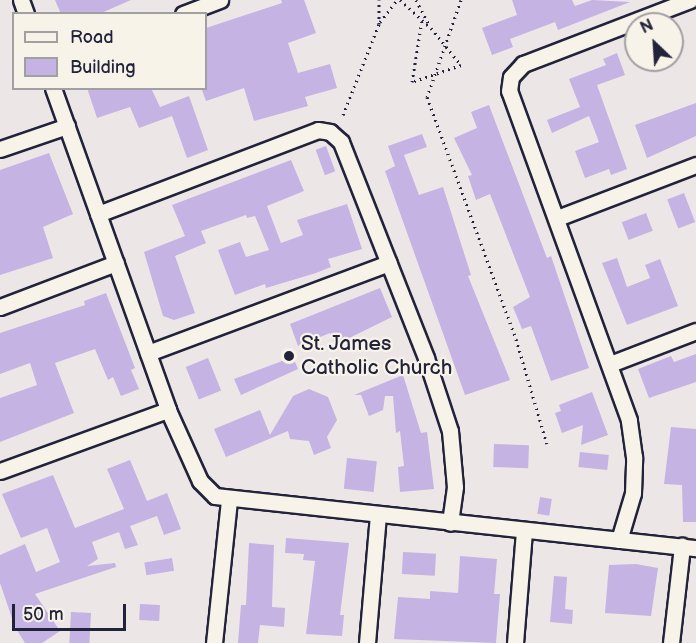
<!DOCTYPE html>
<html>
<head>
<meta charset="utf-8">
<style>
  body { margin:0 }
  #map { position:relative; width:696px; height:643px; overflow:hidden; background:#ede6e7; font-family:"Balsamiq Sans",sans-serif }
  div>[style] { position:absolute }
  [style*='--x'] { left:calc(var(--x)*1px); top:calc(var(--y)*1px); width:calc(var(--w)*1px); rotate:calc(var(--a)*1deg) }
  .building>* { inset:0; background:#c5b3e3; transform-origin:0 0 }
  .path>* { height:3px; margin-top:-1.5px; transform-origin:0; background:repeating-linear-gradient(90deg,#22223b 0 1.5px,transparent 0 6px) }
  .roads { filter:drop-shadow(2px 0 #22223b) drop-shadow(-2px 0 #22223b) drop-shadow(0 2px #22223b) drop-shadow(0 -2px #22223b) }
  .street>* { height:15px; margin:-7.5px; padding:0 7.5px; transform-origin:7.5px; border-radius:7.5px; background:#f7f3e8 }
  .dots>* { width:16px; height:16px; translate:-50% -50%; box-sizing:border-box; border:3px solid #f7f3e8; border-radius:50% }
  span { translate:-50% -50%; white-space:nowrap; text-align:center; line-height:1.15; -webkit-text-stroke:4.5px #f7f3e8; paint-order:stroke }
  .poi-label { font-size:21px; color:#22223b }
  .left { translate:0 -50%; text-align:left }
  .legend { position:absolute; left:12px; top:12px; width:195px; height:78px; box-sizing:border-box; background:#f7f3e8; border:2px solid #a29fa3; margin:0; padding:8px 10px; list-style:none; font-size:18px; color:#22223b }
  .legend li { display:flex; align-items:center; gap:12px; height:30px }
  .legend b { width:30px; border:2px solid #a29fa3 }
  .north { position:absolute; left:624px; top:12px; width:60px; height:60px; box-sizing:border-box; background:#f7f3e8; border:2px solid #a29fa3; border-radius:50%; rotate:335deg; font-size:16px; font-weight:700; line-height:24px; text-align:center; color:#22223b }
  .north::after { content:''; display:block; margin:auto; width:21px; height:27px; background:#22223b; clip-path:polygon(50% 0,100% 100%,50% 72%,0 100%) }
  .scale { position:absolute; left:12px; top:604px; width:114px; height:27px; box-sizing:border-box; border:3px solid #22223b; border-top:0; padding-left:8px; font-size:18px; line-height:21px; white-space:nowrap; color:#22223b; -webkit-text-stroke:4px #f7f3e8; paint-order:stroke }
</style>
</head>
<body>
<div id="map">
  <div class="building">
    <div style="clip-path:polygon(55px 0,131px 0,99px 14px,61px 14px)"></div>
    <div style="clip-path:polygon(281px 0,304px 0,316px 33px,288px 43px,298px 73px,330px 64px,337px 88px,305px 97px,308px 106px,254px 121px,244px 88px,206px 101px,202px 90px,206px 89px,206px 28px,282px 3px)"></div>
    <div style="clip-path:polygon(512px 0,572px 0,575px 6px,592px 0,630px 2px,558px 30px,555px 22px,510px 39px,513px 47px,492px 55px,482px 28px,517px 15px)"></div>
    <div style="clip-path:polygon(617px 53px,625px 75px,597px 85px,627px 169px,611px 175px,609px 169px,585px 178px,575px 151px,599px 142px,589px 116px,552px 133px,547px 120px,580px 107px,569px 79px,606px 65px,603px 59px)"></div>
    <div style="clip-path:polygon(87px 88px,151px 88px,160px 107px,189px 96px,208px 150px,187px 158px,172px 116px,139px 128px,130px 107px,97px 118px)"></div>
    <div style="clip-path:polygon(696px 103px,696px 136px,647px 158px,635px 125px)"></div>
    <div style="clip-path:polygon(489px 105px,547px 258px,551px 256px,589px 368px,551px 381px,531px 326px,522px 329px,513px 307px,530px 297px,490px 194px,476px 200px,468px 176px,472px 175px,454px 138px,477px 128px,471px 112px)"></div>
    <div style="clip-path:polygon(422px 134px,427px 147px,404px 155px,419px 195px,443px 187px,471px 275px,468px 276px,510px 380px,465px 395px,385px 171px,395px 166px,388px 146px)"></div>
    <div style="left:326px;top:146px;width:27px;height:11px;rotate:70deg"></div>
    <div style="clip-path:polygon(49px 153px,73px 214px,43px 227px,53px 258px,0 275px,0 170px)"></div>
    <div style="clip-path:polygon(291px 160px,304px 191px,267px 206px,281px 243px,303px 235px,297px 220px,347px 204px,362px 249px,328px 259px,331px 267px,316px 273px,266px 288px,265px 284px,235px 295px,218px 250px,240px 242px,246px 257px,269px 250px,255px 216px,247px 218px,246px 215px,201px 231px,206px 243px,175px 256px,195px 313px,174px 320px,163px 316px,144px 252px,185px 236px,172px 205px)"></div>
    <div style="left:684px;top:193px;width:31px;height:18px;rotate:69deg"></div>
    <div style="left:646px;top:213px;width:19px;height:26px;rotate:69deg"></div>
    <div style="clip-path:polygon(617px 258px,627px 287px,650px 278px,645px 265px,660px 259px,678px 306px,627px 325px,602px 263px)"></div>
    <div style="clip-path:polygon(380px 288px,392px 317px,335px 345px,330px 333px,298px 346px,290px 324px)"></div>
    <div style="clip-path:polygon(106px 293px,135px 368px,131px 370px,139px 389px,121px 396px,113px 377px,108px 380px,95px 349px,55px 363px,74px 413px,0 442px,0 398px,37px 385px,30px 363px,0 374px,0 333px,85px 305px,84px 301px)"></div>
    <div style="clip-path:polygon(696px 354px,696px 382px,649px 398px,638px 369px,671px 356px,674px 362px)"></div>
    <div style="clip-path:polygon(293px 357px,298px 369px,241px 395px,234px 379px)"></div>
    <div style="left:208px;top:358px;width:35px;height:24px;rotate:68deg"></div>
    <div style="clip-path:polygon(403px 375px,421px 433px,427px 432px,434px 489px,400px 492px,398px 467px,404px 466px,400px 431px,396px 433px,393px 396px,385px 396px,383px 410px,369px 416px,361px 395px,354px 395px)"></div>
    <div style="clip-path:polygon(309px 389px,328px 397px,337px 420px,327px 437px,331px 448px,314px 455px,309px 441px,290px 439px,288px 431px,226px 457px,214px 429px,260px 410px,270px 435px,293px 396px)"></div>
    <div style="clip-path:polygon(592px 392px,608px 435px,581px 445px,583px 425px,562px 433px,555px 413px,561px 411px,559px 405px)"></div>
    <div style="clip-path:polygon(671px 427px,696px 429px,696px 522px,683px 522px,682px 485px,664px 484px)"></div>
    <div style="left:494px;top:444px;width:35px;height:23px;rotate:2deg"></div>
    <div style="left:580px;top:452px;width:29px;height:15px;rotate:6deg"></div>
    <div style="left:347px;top:458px;width:30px;height:31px;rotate:6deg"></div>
    <div style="clip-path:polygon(130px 460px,147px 501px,167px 493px,181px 529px,164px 535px,157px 516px,130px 526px,138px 545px,125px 549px,119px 532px,92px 542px,98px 559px,87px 566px,115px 563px,116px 567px,35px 594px,60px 631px,42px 643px,25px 643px,15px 627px,0 583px,0 555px,25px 544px,36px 572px,60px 562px,47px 528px,21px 538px,2px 494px,53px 475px,75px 528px,124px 509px,107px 469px)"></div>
    <div style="left:540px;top:497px;width:12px;height:17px;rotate:9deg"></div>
    <div style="clip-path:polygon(286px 538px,349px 543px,340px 615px,344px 615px,342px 636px,306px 634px,315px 561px,303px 560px,304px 554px,285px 553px)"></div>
    <div style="clip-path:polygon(249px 543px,274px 545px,272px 607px,285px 608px,284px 627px,260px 625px,258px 643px,238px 643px,241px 605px,246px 605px)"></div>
    <div style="left:403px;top:552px;width:33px;height:22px;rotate:3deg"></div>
    <div style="clip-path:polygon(460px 556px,497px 559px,494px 594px,500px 594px,496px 643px,394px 639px,398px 597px,430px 599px,430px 591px,458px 593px)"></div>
    <div style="left:172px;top:558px;width:13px;height:28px;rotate:81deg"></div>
    <div style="clip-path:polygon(636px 564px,658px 568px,651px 616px,605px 613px,609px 565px)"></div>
    <div style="clip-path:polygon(554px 576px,567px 577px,565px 609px,573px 610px,572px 624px,550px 622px)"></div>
    <div style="left:140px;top:604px;width:20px;height:16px;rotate:3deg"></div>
    <div style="left:71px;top:612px;width:20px;height:31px;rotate:3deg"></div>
  </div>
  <div class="path">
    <div style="--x:400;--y:0;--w:30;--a:42"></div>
    <div style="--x:422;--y:20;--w:12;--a:42"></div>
    <div style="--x:431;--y:28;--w:48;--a:51"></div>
    <div style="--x:461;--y:65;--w:52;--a:160.9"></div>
    <div style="--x:412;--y:82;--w:63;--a:-80.8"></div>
    <div style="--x:416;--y:0;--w:26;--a:62"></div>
    <div style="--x:461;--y:0;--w:103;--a:109.3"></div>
    <div style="--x:427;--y:97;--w:258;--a:69.8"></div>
    <div style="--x:516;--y:339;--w:109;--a:73.6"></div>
    <div style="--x:380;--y:22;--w:28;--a:-52"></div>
    <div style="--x:343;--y:115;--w:98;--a:-68.4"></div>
    <div style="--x:379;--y:24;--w:24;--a:-90"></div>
  </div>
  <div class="roads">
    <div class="street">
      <div style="--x:21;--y:0;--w:15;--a:70"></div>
      <div style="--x:183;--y:14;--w:40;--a:-21"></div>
      <div style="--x:53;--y:88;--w:342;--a:70.3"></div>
      <div style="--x:168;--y:410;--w:78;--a:65.7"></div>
      <div style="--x:200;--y:481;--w:21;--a:45"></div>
      <div style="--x:215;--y:496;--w:484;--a:6.2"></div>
      <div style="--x:0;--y:149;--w:71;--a:-18.9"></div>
      <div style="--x:98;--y:214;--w:235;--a:-20.9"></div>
      <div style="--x:318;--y:130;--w:12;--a:9"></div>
      <div style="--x:330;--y:132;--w:15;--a:42"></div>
      <div style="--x:341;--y:142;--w:232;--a:68.5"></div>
      <div style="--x:426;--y:358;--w:77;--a:71.8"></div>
      <div style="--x:450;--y:431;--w:56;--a:84.9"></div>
      <div style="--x:455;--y:487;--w:36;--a:98"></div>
      <div style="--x:557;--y:218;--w:149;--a:-20.9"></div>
      <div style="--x:0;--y:307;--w:124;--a:-20.8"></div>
      <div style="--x:148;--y:353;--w:257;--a:-20.5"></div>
      <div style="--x:610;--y:364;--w:92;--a:-21"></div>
      <div style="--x:0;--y:471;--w:179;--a:-20"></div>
      <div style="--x:619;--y:540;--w:49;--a:-73.4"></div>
      <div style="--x:633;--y:493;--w:36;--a:-88"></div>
      <div style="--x:634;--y:457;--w:37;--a:-98"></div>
      <div style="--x:629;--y:420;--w:350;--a:-110"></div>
      <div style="--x:509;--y:91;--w:14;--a:-82"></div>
      <div style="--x:511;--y:77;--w:18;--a:-47"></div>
      <div style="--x:523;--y:64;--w:179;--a:-21"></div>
      <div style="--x:214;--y:643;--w:144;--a:-84"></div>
      <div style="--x:367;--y:643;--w:128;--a:-85.1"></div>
      <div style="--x:515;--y:643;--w:113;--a:-85.4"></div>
      <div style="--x:671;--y:643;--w:98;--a:-83.5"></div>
    </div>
  </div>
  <div class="dots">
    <div style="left:289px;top:356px;background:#22223b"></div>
  </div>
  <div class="poi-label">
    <span class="left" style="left:301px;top:356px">St. James<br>Catholic Church</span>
  </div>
  <ul class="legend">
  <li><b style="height:8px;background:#f7f3e8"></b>Road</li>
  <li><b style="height:16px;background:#c5b3e3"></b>Building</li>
  </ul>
  <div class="north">N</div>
  <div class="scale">50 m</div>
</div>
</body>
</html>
